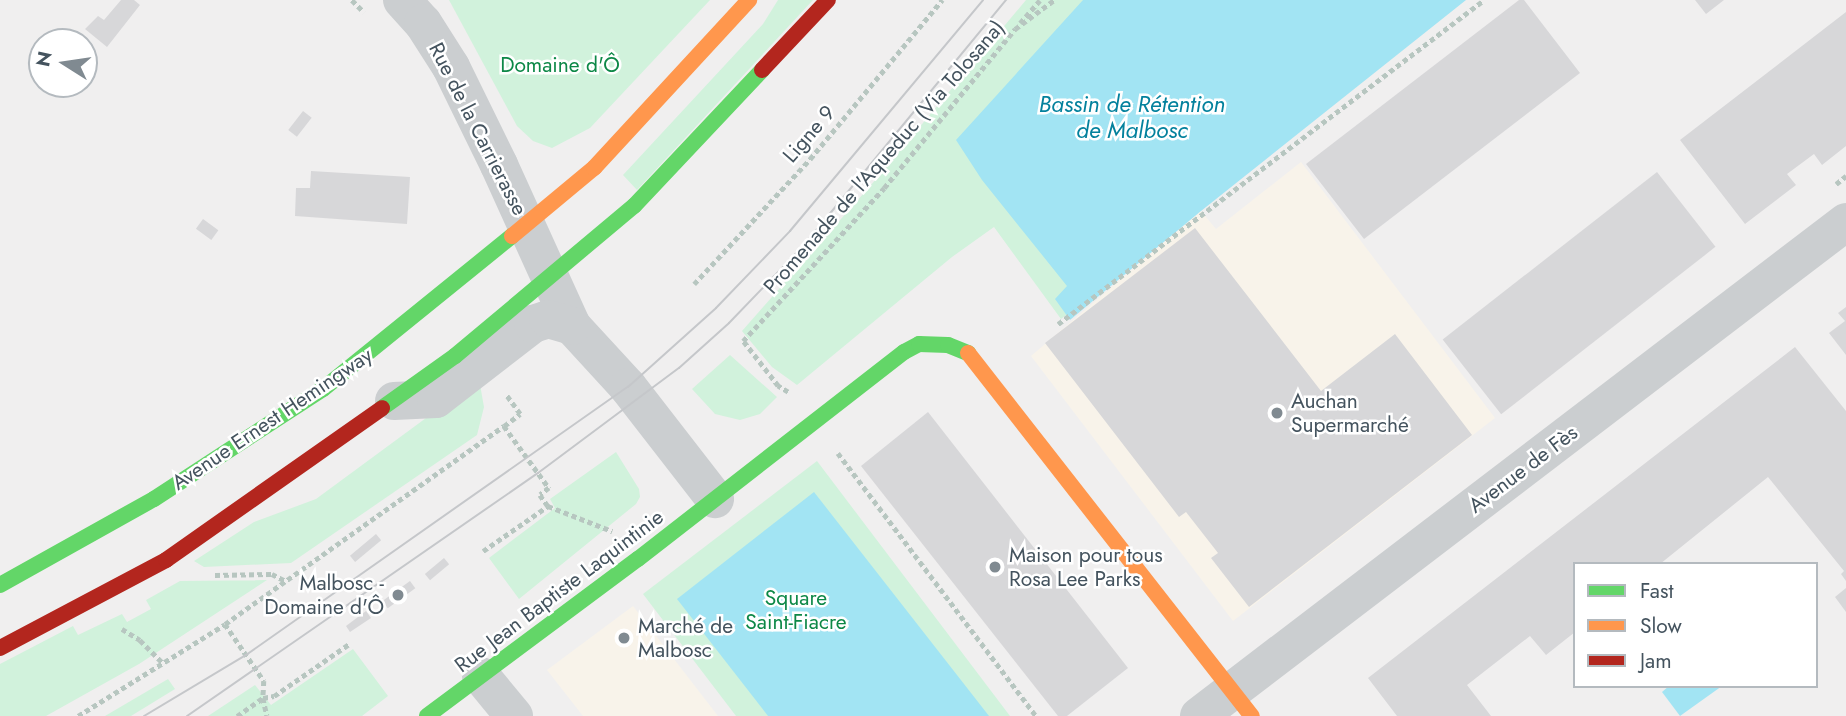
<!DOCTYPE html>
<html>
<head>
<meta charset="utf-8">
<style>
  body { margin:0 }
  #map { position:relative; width:1846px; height:716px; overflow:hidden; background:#f0efef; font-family:Jost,sans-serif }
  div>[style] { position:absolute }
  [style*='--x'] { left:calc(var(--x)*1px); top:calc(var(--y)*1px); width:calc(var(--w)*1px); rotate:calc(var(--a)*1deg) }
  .commercial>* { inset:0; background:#f8f3ea }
  .green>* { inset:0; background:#d1f2dc }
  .water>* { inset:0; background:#a2e4f3 }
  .building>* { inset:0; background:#d7d7d9; transform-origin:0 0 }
  .path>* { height:4.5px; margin-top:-2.25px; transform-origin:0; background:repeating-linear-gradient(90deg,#b7c6c0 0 5px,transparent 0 8.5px) }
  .street>* { height:38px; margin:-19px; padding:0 19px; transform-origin:19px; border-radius:19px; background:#cbced0 }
  .fast>* { height:16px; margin:-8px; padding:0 8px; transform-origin:8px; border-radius:8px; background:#63d668 }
  .slow>* { height:16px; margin:-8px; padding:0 8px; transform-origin:8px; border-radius:8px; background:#ff974d }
  .jam>* { height:16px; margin:-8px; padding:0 8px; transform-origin:8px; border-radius:8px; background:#b3261e }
  .tram>* { height:2px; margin:-1px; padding:0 1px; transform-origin:1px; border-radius:1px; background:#c5c7ca }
  .dots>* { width:19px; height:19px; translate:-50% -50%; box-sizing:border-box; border:4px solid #fff; border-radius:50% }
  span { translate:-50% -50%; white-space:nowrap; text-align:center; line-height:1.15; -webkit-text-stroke:5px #fff; paint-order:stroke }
  .park-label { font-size:21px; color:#0d8847 }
  .street-label { font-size:21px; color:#44535e }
  .poi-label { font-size:21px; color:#44535e }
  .left { translate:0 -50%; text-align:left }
  .right { translate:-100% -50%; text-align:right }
  .water-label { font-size:23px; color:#03819d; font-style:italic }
  .legend { position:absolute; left:1573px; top:562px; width:245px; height:126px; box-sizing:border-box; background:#fff; border:2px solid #b4babf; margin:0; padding:9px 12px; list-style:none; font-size:21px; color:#44535e }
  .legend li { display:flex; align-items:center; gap:14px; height:35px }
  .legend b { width:35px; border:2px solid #b4babf }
  .north { position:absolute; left:28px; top:28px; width:70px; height:70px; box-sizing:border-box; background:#fff; border:2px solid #b4babf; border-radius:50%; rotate:282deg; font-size:19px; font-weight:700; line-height:28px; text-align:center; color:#44535e }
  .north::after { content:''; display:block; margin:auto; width:24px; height:32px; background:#808a91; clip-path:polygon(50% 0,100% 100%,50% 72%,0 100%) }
</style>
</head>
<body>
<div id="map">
  <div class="commercial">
    <div style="clip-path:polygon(1301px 162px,1495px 418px,1233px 621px,1031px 356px,1201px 211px,1216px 229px)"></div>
    <div style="clip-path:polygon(633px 606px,718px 716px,583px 716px,547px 670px)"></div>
  </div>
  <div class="green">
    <div style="clip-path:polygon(449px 0,710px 0,590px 128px,552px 148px,533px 141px,517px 126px)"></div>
    <div style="clip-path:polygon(778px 0,813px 0,637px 190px,623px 175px,763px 24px)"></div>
    <div style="clip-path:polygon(1026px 0,1465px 0,1061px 319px,994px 227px,952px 257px,797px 385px,772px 367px,742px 331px,871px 185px)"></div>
    <div style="clip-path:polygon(730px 355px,777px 397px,760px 414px,740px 420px,715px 414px,692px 389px)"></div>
    <div style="clip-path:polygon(479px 379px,484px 407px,477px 435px,291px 563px,204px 567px,194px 561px,254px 522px,316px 499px)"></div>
    <div style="clip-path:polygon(616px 452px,639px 489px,640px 497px,636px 504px,519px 599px,489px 558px,555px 508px,550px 499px)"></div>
    <div style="clip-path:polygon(817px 461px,1010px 716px,736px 716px,643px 594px)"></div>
    <div style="clip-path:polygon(267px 580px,139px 664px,46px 716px,0 716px,0 664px,73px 626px,78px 635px,122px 614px,127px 622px,151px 609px,146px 600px,180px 581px)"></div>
    <div style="clip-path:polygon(353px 649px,388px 696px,362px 716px,208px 716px,255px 685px,271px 705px)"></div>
    <div style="clip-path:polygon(168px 679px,175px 689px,131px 716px,105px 716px)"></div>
  </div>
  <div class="water">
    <div style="clip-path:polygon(1083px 0,1466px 0,1201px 211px,1070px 320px,1055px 299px,1067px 286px,982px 180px,956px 140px)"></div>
    <div style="clip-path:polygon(814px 492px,989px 716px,768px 716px,677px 599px)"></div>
    <div style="clip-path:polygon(1669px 686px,1722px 686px,1680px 716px,1662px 692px)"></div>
  </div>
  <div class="building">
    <div style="clip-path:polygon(121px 0,134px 0,140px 5px,107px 47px,85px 29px,98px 16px,104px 20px)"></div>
    <div style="clip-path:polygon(1519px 0,1524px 0,1580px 73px,1364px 239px,1306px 164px)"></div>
    <div style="clip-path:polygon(1695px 0,1724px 0,1706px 14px)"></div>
    <div style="clip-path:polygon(1846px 12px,1846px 146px,1822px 165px,1814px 154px,1787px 174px,1796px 185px,1745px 224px,1680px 140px)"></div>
    <div style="left:303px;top:111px;width:11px;height:24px;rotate:38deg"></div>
    <div style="clip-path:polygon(311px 171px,410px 177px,407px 224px,295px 216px,296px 188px,310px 188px)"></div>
    <div style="left:1657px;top:172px;width:95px;height:272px;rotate:52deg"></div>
    <div style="left:203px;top:219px;width:19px;height:12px;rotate:36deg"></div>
    <div style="clip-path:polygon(1195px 228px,1321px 391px,1395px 334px,1472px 435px,1249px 607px,1211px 558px,1218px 553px,1186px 512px,1179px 517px,1045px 343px)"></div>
    <div style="clip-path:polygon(1846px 307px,1846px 355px,1829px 333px,1845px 321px,1838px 313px)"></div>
    <div style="clip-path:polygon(1795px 347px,1846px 411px,1846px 581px,1841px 574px,1844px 571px,1768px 477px,1660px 564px,1575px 564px,1575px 632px,1546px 655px,1530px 636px,1467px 685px,1491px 716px,1397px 716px,1368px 678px)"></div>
    <div style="clip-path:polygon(928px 412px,1128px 668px,1067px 716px,1058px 716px,861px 466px)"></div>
    <div style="left:376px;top:534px;width:8px;height:34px;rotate:50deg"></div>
    <div style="left:444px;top:558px;width:8px;height:25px;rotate:50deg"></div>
    <div style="left:410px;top:581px;width:9px;height:34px;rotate:54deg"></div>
    <div style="clip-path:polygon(1846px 588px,1846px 612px,1835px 597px)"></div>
    <div style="clip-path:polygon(366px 611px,371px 618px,350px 632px,346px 626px)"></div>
  </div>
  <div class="path">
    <div style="--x:352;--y:0;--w:17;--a:45"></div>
    <div style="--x:1020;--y:23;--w:30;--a:-49"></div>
    <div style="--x:1836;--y:184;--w:13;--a:-39"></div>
    <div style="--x:694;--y:284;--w:171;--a:-47.1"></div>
    <div style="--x:810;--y:159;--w:207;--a:-50.3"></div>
    <div style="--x:1058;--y:324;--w:535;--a:-37.26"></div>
    <div style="--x:788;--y:392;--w:12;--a:-149"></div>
    <div style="--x:778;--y:386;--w:57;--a:-127.9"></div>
    <div style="--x:743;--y:341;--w:208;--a:-47.3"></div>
    <div style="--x:884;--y:188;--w:206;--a:-50.5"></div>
    <div style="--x:1015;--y:29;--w:49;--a:-36.6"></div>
    <div style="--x:504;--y:426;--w:77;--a:54"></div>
    <div style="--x:549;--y:488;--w:11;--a:142"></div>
    <div style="--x:540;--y:495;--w:14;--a:54"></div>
    <div style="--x:548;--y:506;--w:69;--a:21.3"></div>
    <div style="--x:838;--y:453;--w:329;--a:53"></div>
    <div style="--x:483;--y:551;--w:79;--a:-34.7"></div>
    <div style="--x:215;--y:575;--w:57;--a:-1"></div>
    <div style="--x:272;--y:574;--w:16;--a:27"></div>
    <div style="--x:225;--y:624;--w:69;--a:55.6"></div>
    <div style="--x:264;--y:681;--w:17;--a:93"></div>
    <div style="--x:263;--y:698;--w:11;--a:-10"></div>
    <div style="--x:274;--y:696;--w:91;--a:-34.7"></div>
    <div style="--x:122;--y:629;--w:21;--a:31"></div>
    <div style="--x:140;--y:640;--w:34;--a:45"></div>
    <div style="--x:78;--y:716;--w:173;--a:-32"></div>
    <div style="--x:225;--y:624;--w:342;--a:-35.4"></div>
    <div style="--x:504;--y:426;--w:20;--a:-37"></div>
    <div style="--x:520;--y:414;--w:24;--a:-126"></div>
    <div style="--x:237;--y:716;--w:32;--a:-35"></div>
    <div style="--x:263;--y:698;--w:18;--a:77"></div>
  </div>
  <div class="street">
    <div style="--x:402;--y:0;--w:31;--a:48"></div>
    <div style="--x:423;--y:23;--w:52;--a:57.5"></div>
    <div style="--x:451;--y:67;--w:109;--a:63.9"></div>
    <div style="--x:499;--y:165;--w:177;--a:65.6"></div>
    <div style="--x:572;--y:326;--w:83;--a:47.4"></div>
    <div style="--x:628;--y:387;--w:142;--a:52.2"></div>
    <div style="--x:394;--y:401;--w:42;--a:-2.7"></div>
    <div style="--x:436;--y:399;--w:123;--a:-37.7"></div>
    <div style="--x:533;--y:324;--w:16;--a:-18"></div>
    <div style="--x:548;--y:319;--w:25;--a:16"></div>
    <div style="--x:481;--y:676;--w:52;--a:50.5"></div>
    <div style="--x:1199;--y:716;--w:814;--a:-37.36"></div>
  </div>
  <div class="fast">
    <div style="--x:382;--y:408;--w:90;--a:-35.5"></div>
    <div style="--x:455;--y:356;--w:234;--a:-40"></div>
    <div style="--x:634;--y:206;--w:187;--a:-46.7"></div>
    <div style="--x:0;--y:585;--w:176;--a:-29.2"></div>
    <div style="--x:154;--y:499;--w:202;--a:-33.1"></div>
    <div style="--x:323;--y:389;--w:243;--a:-39"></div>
    <div style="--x:427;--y:716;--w:263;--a:-36.7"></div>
    <div style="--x:638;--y:559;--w:337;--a:-37.9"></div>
    <div style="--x:904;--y:352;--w:17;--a:-28"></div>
    <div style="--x:919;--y:344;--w:29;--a:2"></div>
    <div style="--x:948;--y:345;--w:22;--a:22"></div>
  </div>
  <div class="slow">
    <div style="--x:512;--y:236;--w:107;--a:-39.7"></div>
    <div style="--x:594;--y:168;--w:229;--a:-47.3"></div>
    <div style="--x:968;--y:353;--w:461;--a:52"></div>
  </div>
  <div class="jam">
    <div style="--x:762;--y:70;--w:96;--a:-46.7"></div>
    <div style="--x:0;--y:648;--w:188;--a:-27.9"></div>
    <div style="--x:166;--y:560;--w:264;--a:-35.1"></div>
  </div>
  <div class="tram">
    <div style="--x:144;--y:716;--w:119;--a:-30.9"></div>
    <div style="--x:246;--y:655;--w:467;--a:-35.1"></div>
    <div style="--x:628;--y:387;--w:118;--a:-41.9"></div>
    <div style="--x:716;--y:308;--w:107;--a:-46.1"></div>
    <div style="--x:790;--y:231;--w:301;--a:-50.1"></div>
    <div style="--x:187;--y:716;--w:427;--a:-34.7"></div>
    <div style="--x:538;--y:473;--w:176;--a:-36.7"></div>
    <div style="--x:679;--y:368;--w:67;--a:-42"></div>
    <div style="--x:729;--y:323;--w:108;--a:-46.1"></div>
    <div style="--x:804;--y:245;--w:318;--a:-50.5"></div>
  </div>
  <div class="dots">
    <div style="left:1277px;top:413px;background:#808a91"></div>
    <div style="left:995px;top:567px;background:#808a91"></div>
    <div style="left:398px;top:595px;background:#808a91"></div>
    <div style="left:624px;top:638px;background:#808a91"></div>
  </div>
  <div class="park-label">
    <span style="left:560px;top:65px">Domaine d'Ô</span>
    <span style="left:796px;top:610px">Square<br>Saint-Fiacre</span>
  </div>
  <div class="street-label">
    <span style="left:478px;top:129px;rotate:63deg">Rue de la Carrierasse</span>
    <span style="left:809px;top:134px;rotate:-49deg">Ligne 9</span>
    <span style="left:884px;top:157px;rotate:-49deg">Promenade de l'Aqueduc (Via Tolosana)</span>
    <span style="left:272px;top:419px;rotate:-34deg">Avenue Ernest Hemingway</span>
    <span style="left:1523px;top:469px;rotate:-37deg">Avenue de Fès</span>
    <span style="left:559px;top:591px;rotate:-37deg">Rue Jean Baptiste Laquintinie</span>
  </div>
  <div class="poi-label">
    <span class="left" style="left:1291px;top:413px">Auchan<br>Supermarché</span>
    <span class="left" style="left:1009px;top:567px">Maison pour tous<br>Rosa Lee Parks</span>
    <span class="right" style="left:384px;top:595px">Malbosc -<br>Domaine d'Ô</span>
    <span class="left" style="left:638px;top:638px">Marché de<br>Malbosc</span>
  </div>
  <div class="water-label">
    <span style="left:1132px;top:117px">Bassin de Rétention<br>de Malbosc</span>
  </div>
  <ul class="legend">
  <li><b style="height:9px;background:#63d668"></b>Fast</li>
  <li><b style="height:9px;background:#ff974d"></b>Slow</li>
  <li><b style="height:9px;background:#b3261e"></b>Jam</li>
  </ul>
  <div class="north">N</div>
</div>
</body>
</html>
